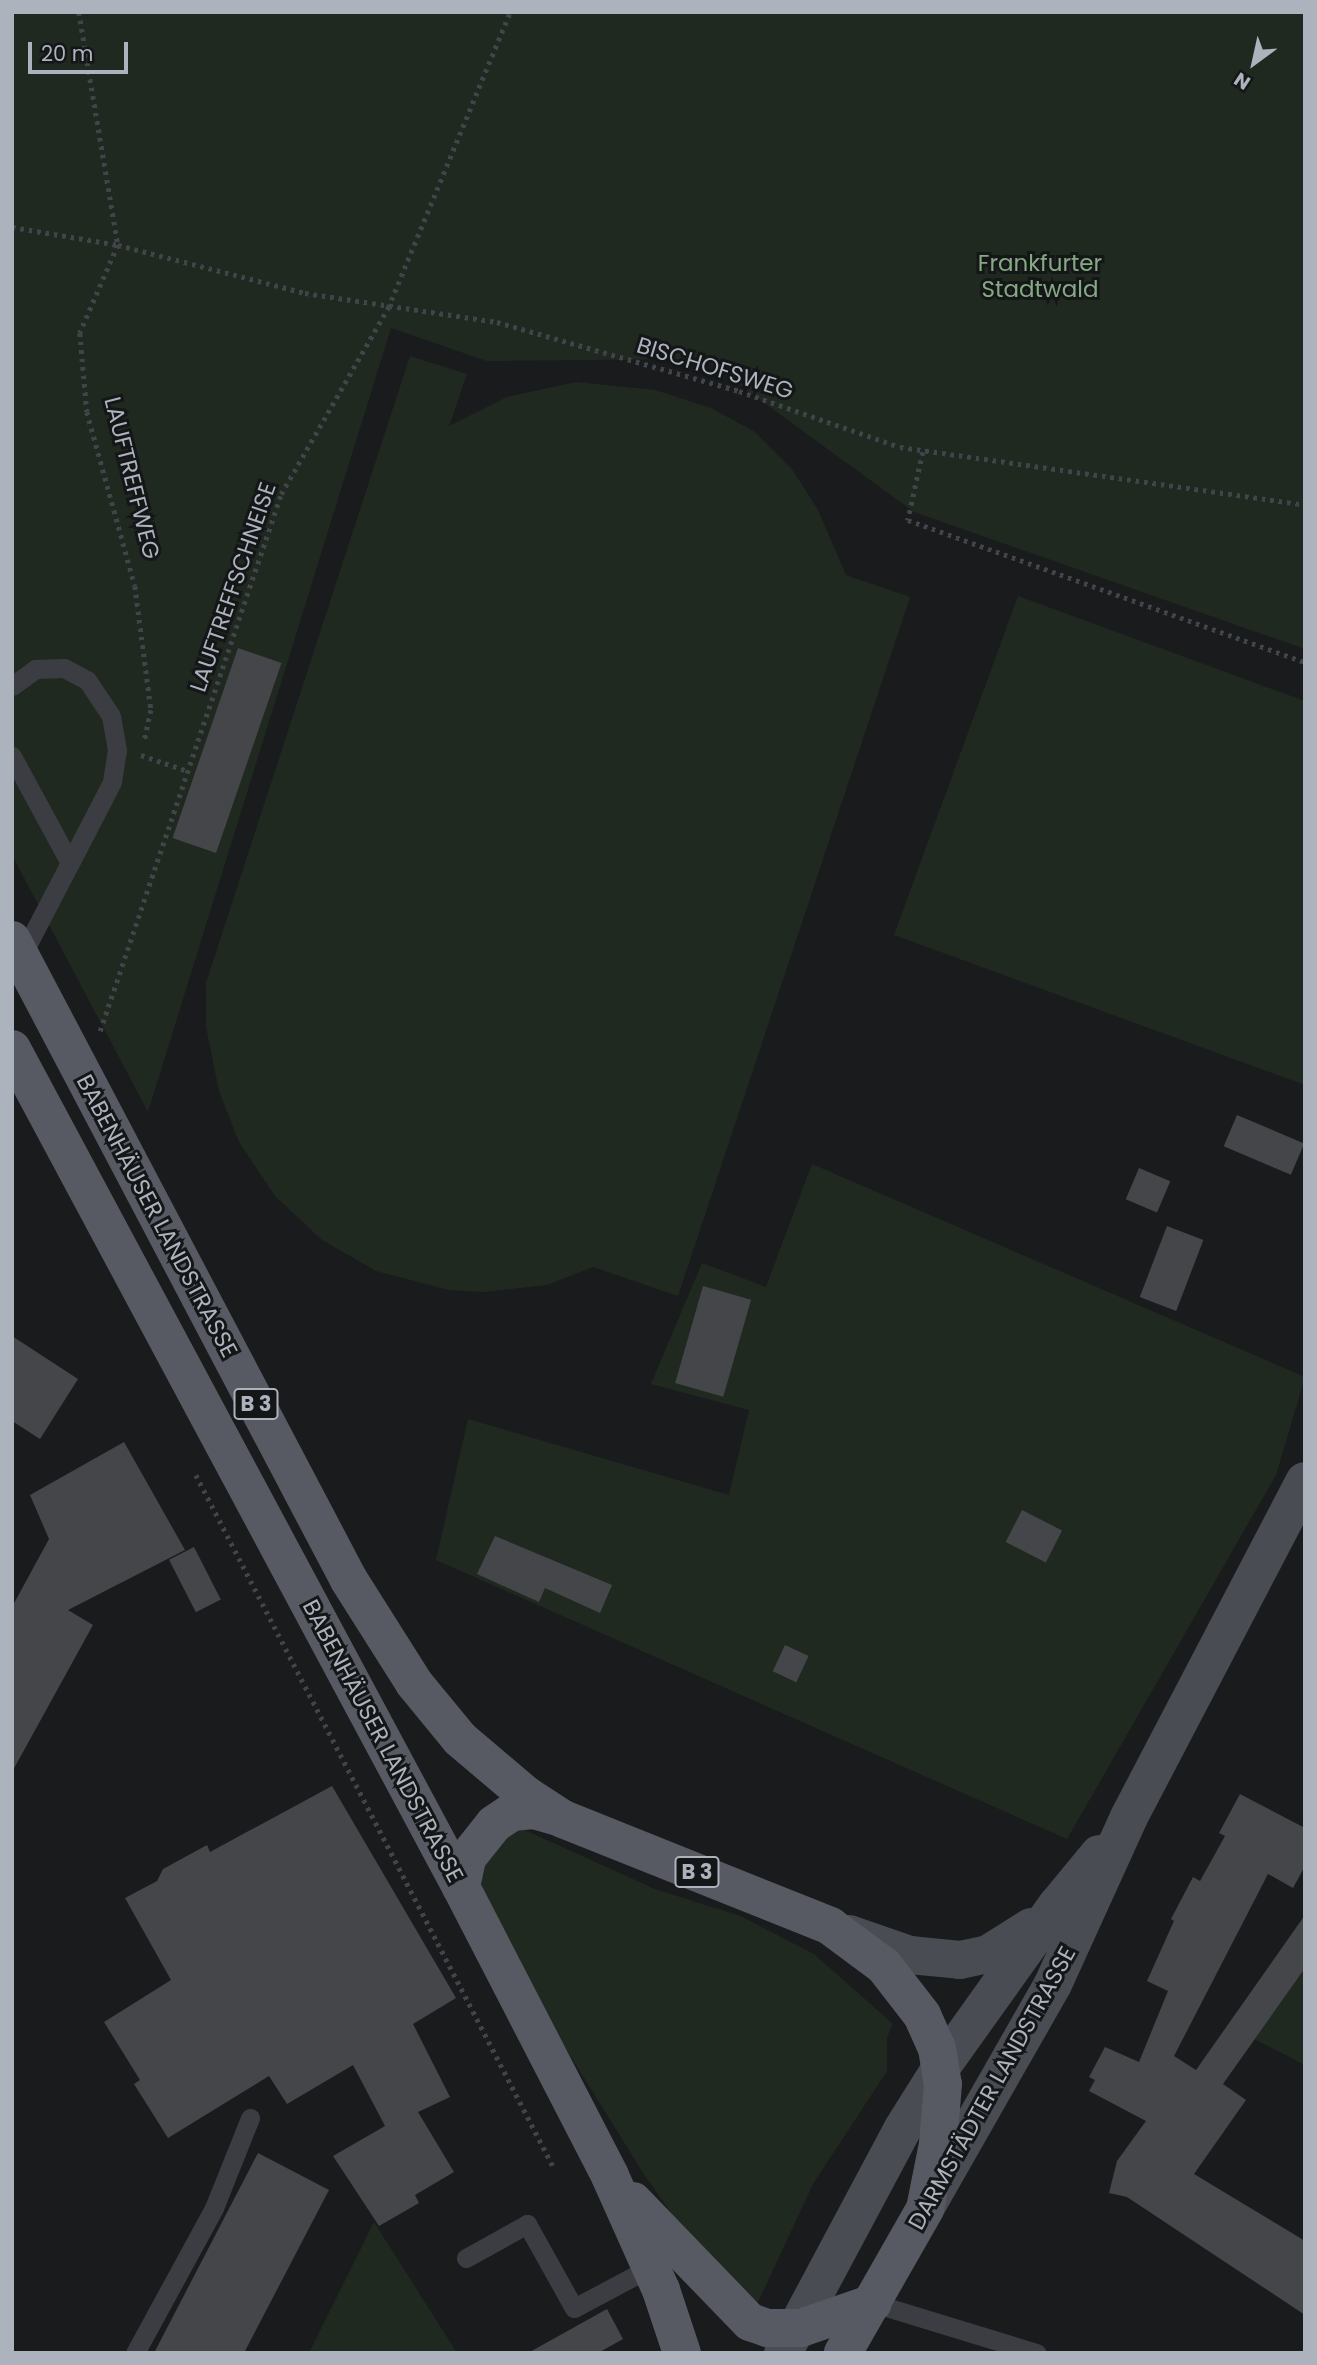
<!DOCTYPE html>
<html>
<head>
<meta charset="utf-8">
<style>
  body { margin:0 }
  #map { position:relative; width:1317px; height:2365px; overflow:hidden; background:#1a1b1d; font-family:Poppins,sans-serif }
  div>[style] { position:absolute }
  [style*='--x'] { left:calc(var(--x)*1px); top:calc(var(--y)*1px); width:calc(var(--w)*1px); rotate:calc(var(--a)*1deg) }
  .green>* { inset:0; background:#202920 }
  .building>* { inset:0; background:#44464a; transform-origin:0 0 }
  .path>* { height:4.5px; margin-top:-2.25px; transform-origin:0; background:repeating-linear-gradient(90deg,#41444a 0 3.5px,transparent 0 8.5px) }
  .service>* { height:19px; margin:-9.5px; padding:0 9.5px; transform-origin:9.5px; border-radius:9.5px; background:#3b3d42 }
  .secondary>* { height:38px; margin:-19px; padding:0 19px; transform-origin:19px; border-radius:19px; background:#494c53 }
  .primary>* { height:38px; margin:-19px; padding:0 19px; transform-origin:19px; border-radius:19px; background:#575a62 }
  span { translate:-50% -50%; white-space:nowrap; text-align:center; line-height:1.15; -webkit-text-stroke:6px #151618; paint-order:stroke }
  .shield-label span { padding:2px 5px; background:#151618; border:2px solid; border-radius:5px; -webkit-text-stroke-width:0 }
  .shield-label { font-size:21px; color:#acb3bd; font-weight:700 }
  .park-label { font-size:23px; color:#84a983 }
  .street-label { font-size:23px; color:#acb3bd }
  .frame { position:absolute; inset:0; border:14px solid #acb3bd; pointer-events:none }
  .north { position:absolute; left:1219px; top:28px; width:70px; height:70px; -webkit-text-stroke:5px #151618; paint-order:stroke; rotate:213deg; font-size:19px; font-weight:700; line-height:28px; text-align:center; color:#acb3bd }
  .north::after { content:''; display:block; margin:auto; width:24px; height:32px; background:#acb3bd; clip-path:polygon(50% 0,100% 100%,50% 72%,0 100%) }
  .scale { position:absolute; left:28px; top:42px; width:100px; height:32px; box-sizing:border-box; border:4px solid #acb3bd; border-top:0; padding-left:9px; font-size:21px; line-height:24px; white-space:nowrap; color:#acb3bd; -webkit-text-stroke:5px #151618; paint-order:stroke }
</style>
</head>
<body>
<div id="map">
  <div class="green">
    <div style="clip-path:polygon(12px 12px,1305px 12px,1305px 649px,914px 512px,704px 359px,487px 361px,391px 328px,148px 1112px,12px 855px)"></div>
    <div style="clip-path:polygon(410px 356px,467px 374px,449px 426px,507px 397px,576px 382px,655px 390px,711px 408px,755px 432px,792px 469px,818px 510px,846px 575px,910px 597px,678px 1296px,593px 1267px,547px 1285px,483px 1292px,449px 1290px,376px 1271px,322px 1240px,275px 1196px,239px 1142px,219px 1091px,206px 1027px,206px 983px)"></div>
    <div style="clip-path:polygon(1018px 596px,1305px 701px,1305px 1085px,894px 935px)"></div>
    <div style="clip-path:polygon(812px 1164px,1305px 1377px,1276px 1475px,1067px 1839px,436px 1560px,468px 1419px,729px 1495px,749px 1410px,651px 1384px,702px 1263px,766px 1287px)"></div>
    <div style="clip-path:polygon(518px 1827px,655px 1889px,740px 1916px,814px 1954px,893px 2024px,887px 2037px,887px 2071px,813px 2184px,758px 2302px,749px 2308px,729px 2294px,645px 2176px,555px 2031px,481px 1895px,483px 1855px)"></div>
    <div style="clip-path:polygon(1305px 1968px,1305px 2065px,1254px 2039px)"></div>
    <div style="clip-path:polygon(374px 2222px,457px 2353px,309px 2353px)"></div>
  </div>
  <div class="building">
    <div style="left:238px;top:648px;width:46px;height:201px;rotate:19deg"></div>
    <div style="left:1237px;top:1115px;width:73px;height:34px;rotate:23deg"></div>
    <div style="left:1139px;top:1168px;width:34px;height:34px;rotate:23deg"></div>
    <div style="left:1167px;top:1226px;width:39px;height:76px;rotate:21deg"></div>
    <div style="left:703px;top:1286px;width:50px;height:101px;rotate:16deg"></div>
    <div style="clip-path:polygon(12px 1336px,78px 1379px,40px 1439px,12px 1421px)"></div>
    <div style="clip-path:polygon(124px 1442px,185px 1550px,68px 1610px,93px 1625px,12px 1772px,12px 1607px,49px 1539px,30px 1495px)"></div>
    <div style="left:1022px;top:1510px;width:45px;height:36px;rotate:27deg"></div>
    <div style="clip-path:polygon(495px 1536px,612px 1585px,600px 1613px,545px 1588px,539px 1602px,477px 1574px)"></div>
    <div style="left:194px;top:1547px;width:59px;height:28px;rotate:63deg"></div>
    <div style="left:785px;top:1645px;width:26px;height:29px;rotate:25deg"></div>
    <div style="clip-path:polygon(332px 1786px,456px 1998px,413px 2024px,450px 2097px,418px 2112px,454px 2172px,415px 2195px,419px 2203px,379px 2226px,333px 2156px,385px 2126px,353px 2065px,287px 2104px,269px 2076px,168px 2138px,134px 2084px,140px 2080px,104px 2022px,171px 1980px,125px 1898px,157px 1881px,163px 1869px,207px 1845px,210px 1852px)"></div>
    <div style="clip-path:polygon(1240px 1794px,1305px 1828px,1305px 1866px,1293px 1888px,1268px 1874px,1174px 2056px,1196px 2070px,1305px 1915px,1305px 1968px,1223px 2084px,1246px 2100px,1194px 2174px,1305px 2241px,1305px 2315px,1127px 2197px,1109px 2193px,1117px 2161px,1146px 2121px,1089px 2091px,1095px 2080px,1089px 2077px,1105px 2047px,1139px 2062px,1168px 1991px,1147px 1981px,1174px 1921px,1171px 1919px,1193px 1877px,1200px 1881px,1225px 1836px,1219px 1833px)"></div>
    <div style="clip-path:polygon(258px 2153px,329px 2190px,244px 2353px,154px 2353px)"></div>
    <div style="clip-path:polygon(607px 2309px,623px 2339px,598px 2353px,528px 2353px)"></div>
  </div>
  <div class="path">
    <div style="--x:79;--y:12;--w:236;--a:80.5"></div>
    <div style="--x:118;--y:245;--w:96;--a:113.4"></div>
    <div style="--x:80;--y:333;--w:79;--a:84.9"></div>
    <div style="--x:87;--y:412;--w:180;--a:74.6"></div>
    <div style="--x:135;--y:586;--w:125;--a:82.6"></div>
    <div style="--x:151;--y:710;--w:33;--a:102"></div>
    <div style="--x:12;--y:227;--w:108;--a:9.6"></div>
    <div style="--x:118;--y:245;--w:193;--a:14.4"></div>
    <div style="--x:305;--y:293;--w:194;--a:8.6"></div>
    <div style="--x:497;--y:322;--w:252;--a:15.9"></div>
    <div style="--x:739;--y:391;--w:170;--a:19.2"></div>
    <div style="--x:900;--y:447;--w:409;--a:8.1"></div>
    <div style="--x:923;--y:452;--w:70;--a:102.4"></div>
    <div style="--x:908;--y:520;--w:422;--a:19.7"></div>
    <div style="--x:141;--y:755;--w:50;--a:18.8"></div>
    <div style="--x:100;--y:1031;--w:567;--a:-71.37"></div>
    <div style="--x:281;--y:494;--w:215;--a:-60.1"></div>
    <div style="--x:388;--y:308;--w:320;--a:-67.6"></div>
    <div style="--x:196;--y:1475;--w:782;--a:62.68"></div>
  </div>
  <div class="service">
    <div style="--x:12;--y:686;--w:29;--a:-36"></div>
    <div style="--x:35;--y:669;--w:29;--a:-2"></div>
    <div style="--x:64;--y:668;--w:26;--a:28"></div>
    <div style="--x:87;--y:680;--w:43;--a:56.3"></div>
    <div style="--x:111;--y:716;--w:35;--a:80"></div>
    <div style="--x:117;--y:750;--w:32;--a:99"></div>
    <div style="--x:112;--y:782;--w:91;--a:117.4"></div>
    <div style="--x:70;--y:863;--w:122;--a:-118.5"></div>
    <div style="--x:21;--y:957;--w:106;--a:-62.5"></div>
    <div style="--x:466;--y:2258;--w:70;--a:-29.1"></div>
    <div style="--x:527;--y:2224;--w:96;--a:60.8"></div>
    <div style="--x:574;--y:2308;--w:87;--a:-28"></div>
    <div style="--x:873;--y:2303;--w:171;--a:17"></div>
    <div style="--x:135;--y:2353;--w:165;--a:-61.4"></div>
    <div style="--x:214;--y:2208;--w:97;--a:-68.2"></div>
  </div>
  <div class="secondary">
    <div style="--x:849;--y:1934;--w:65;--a:19"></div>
    <div style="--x:910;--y:1955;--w:50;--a:5.7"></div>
    <div style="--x:960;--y:1960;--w:29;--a:-12"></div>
    <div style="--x:988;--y:1954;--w:51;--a:-32.1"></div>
    <div style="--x:927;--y:2205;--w:254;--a:-60.3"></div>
    <div style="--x:1053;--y:1984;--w:183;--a:-65.5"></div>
    <div style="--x:1129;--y:1817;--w:379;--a:-62.4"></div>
    <div style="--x:783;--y:2353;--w:255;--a:-61.9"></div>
    <div style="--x:903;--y:2128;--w:73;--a:-57.8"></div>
    <div style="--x:942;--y:2066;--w:198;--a:-54.5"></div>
    <div style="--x:1057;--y:1905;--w:66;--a:-50.5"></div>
  </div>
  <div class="primary">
    <div style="--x:12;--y:940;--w:723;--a:62.23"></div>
    <div style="--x:349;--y:1580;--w:122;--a:57.7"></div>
    <div style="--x:414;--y:1683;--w:72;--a:50.6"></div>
    <div style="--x:460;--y:1739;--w:87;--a:40.3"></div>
    <div style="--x:526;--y:1795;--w:44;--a:33"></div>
    <div style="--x:563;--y:1819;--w:288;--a:21.8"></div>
    <div style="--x:830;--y:1926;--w:67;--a:36.5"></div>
    <div style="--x:884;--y:1966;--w:62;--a:52.2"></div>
    <div style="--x:922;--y:2015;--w:36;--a:66"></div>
    <div style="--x:937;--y:2048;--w:36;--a:81"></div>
    <div style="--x:943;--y:2084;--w:60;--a:94.8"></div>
    <div style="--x:938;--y:2144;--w:66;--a:101.3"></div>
    <div style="--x:925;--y:2209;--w:166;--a:119.7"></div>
    <div style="--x:12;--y:1049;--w:951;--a:61.82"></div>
    <div style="--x:461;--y:1887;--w:325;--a:62.7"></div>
    <div style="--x:610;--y:2176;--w:125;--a:65.9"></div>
    <div style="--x:661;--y:2290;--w:66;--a:71.6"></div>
    <div style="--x:461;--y:1887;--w:30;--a:-78"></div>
    <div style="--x:467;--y:1858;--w:43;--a:-51.5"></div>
    <div style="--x:494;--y:1824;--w:22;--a:-34"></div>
    <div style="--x:512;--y:1812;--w:22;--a:-5"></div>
    <div style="--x:534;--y:1810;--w:25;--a:16"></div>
    <div style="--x:633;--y:2201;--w:168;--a:46"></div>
    <div style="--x:750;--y:2322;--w:18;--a:19"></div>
    <div style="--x:767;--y:2328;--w:34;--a:0"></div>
    <div style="--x:801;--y:2328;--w:76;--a:-19.1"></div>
  </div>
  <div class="shield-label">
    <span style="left:256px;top:1404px">B 3</span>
    <span style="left:697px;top:1872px">B 3</span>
  </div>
  <div class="park-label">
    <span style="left:1040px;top:276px">Frankfurter<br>Stadtwald</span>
  </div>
  <div class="street-label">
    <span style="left:715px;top:368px;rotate:17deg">BISCHOFSWEG</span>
    <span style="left:132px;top:478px;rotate:76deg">LAUFTREFFWEG</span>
    <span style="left:233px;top:587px;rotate:-71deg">LAUFTREFFSCHNEISE</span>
    <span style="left:157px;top:1216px;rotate:62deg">BABENHÄUSER LANDSTRASSE</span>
    <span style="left:383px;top:1741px;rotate:62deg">BABENHÄUSER LANDSTRASSE</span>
    <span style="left:992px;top:2088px;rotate:-61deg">DARMSTÄDTER LANDSTRASSE</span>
  </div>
  <div class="frame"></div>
  <div class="north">N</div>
  <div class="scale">20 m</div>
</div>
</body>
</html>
